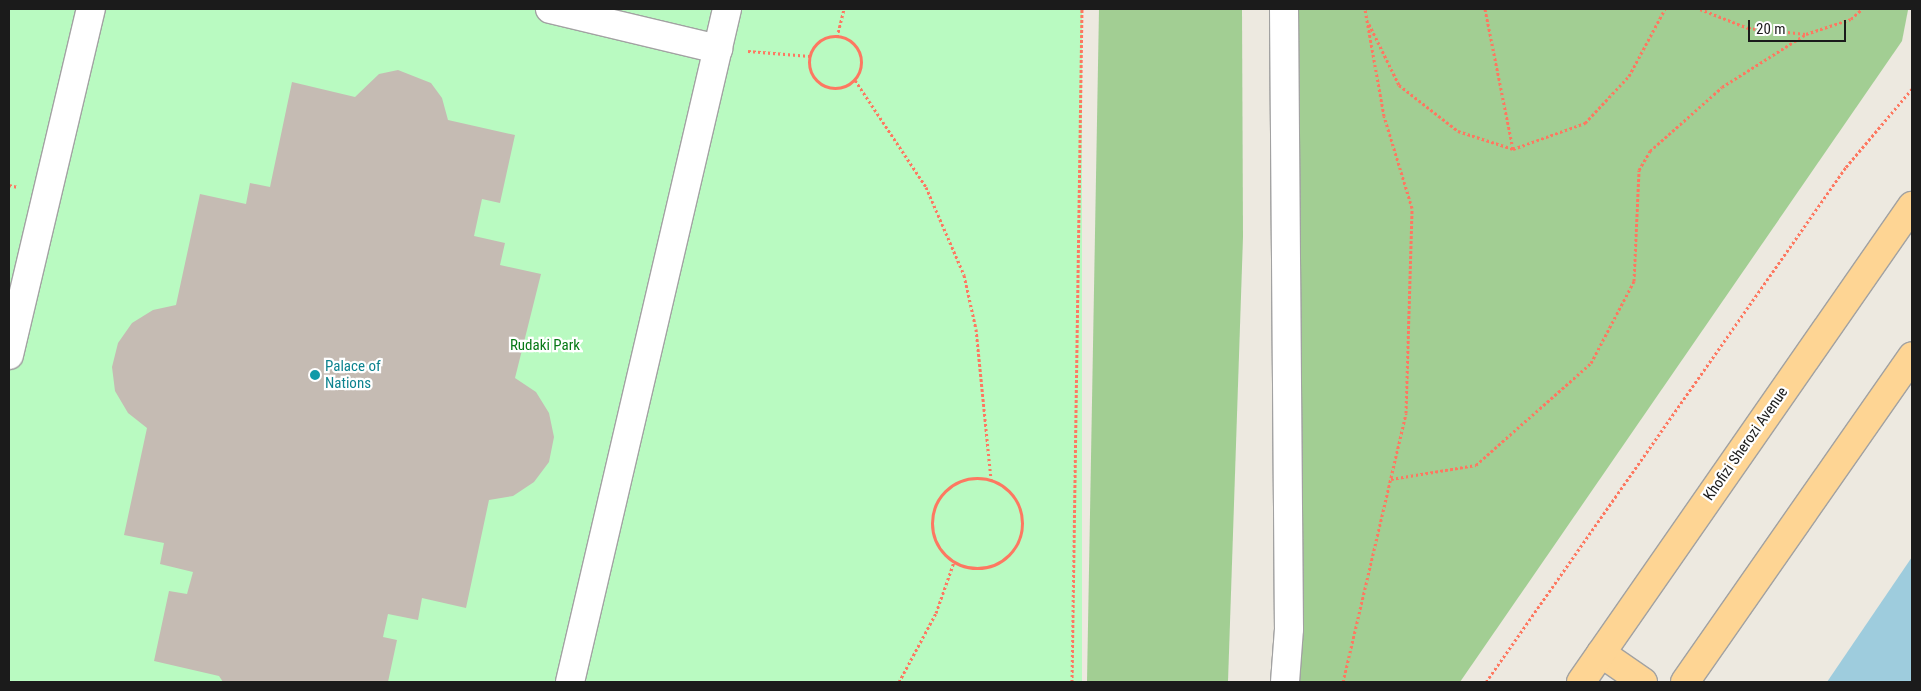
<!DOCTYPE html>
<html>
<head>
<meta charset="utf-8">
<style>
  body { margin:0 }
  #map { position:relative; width:1921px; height:691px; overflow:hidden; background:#ede9e0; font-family:"Roboto Condensed",sans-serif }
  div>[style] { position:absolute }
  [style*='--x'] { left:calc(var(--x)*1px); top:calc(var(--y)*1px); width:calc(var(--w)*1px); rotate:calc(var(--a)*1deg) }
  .forest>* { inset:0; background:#a2ce93 }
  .park>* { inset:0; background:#b9fac1; transform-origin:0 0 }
  .water>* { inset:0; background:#9eccdd }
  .building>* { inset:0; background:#c5bbb3 }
  .path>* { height:3px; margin-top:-1.5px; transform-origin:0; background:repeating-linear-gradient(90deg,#fd7861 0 2.5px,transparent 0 5px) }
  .path>.ring { margin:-1.5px; padding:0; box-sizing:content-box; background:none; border:3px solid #fd7861; border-radius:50% }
  .roads { filter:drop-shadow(1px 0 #a2a2a2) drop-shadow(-1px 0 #a2a2a2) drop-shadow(0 1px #a2a2a2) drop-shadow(0 -1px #a2a2a2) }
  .minor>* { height:28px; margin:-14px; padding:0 14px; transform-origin:14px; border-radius:14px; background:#fff }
  .major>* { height:28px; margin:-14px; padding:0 14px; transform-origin:14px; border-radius:14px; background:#fed594 }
  .dots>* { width:14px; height:14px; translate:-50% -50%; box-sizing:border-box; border:2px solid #fff; border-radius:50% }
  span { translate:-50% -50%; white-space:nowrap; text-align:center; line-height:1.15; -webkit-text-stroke:4.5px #fff; paint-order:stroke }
  .park-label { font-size:15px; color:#087917 }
  .culture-label { font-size:15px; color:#0d838f }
  .left { translate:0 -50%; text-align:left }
  .street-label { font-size:15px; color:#1b1b1b }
  .frame { position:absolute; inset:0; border:10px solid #1b1b1b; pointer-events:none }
  .scale { position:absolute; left:1748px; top:20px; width:98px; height:22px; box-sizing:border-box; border:2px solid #1b1b1b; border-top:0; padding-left:6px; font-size:15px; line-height:18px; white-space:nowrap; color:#1b1b1b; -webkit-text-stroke:4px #fff; paint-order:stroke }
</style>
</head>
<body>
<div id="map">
  <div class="forest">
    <div style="clip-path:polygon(1099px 9px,1242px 9px,1243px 237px,1228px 682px,1087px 682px)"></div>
    <div style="clip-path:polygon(1294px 9px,1908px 10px,1902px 41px,1460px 682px,1293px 682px)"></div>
  </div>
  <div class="park">
    <div style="left:9px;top:9px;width:1073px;height:673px"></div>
  </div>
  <div class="water">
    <div style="clip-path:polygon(1912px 557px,1912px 682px,1827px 682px)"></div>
  </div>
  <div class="building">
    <div style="clip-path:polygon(398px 70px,431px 83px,442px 98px,448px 120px,515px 135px,500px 203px,482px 199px,474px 236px,505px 243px,500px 265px,541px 274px,515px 378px,536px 392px,549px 413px,554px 437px,549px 462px,534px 482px,513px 496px,489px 500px,466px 608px,422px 598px,418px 620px,388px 614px,383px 637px,397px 640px,388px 682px,223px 682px,219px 676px,154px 661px,169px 591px,187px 594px,193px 572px,160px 564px,164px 543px,124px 535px,147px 428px,128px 413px,115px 391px,112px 367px,118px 343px,132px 323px,153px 310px,176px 305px,200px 194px,246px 204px,250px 183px,270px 187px,292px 82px,355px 97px,379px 74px)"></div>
  </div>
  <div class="path">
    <div style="--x:1485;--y:9;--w:143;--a:78.7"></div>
    <div style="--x:1700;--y:9;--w:52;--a:21.6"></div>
    <div style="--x:1748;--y:28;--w:58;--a:5.9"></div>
    <div style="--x:1806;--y:34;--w:47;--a:-18.4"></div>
    <div style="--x:1851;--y:19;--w:15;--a:-42"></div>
    <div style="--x:1369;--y:24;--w:68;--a:63.8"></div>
    <div style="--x:1399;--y:85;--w:75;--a:37.9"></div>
    <div style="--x:1458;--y:131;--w:58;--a:18.1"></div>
    <div style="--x:1513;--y:149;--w:77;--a:-19.9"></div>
    <div style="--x:1585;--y:123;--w:64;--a:-46.9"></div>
    <div style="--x:1629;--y:76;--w:76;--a:-61.8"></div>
    <div class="ring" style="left:809px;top:36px;width:49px;height:49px"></div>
    <div style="--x:837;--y:37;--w:29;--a:-76"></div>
    <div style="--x:748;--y:51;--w:62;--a:4.6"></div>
    <div style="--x:855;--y:80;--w:128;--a:56.4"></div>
    <div style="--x:926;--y:187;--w:96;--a:66.6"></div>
    <div style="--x:964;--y:275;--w:55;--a:77.5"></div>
    <div style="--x:976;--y:329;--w:152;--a:84.3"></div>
    <div style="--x:9;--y:185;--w:9;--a:13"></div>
    <div class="ring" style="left:932px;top:478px;width:87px;height:87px"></div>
    <div style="--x:1391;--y:479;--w:86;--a:-9.4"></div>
    <div style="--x:1476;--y:465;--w:154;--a:-41.6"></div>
    <div style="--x:1591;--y:363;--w:93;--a:-62.3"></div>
    <div style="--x:1634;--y:281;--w:111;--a:-87.4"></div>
    <div style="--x:1639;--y:170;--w:22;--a:-60"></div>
    <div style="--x:1650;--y:151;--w:96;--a:-41.6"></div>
    <div style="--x:1722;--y:87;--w:99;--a:-32.2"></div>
    <div style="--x:899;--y:682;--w:78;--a:-61.8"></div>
    <div style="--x:936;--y:613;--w:54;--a:-70.6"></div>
    <div style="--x:1072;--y:682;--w:673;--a:-89.15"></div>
    <div style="--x:1343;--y:682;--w:276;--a:-76.8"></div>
    <div style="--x:1406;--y:413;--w:205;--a:-88.3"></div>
    <div style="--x:1412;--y:208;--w:96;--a:-106.9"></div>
    <div style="--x:1384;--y:116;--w:109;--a:-100.1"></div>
    <div style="--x:1486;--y:682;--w:628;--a:-55.05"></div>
    <div style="--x:1846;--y:167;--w:102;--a:-49.8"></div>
  </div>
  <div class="roads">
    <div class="minor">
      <div style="--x:550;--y:9;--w:173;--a:13.4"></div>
      <div style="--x:1284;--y:9;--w:620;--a:89.54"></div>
      <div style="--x:1289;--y:629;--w:53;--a:94.3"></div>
      <div style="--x:9;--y:355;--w:356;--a:-76.7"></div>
      <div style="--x:570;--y:682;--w:691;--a:-76.87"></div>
    </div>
    <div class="major">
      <div style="--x:1601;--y:653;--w:51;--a:34.6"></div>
      <div style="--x:1581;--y:682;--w:580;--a:-55.19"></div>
      <div style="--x:1685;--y:682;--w:397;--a:-55.1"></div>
    </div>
  </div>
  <div class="dots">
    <div style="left:315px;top:375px;background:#0f9aa8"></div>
  </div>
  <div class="park-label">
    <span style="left:545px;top:346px">Rudaki Park</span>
  </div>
  <div class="culture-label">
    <span class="left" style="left:325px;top:375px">Palace of<br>Nations</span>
  </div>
  <div class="street-label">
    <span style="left:1746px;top:444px;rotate:-55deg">Khofizi Sherozi Avenue</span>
  </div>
  <div class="frame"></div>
  <div class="scale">20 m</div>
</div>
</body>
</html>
